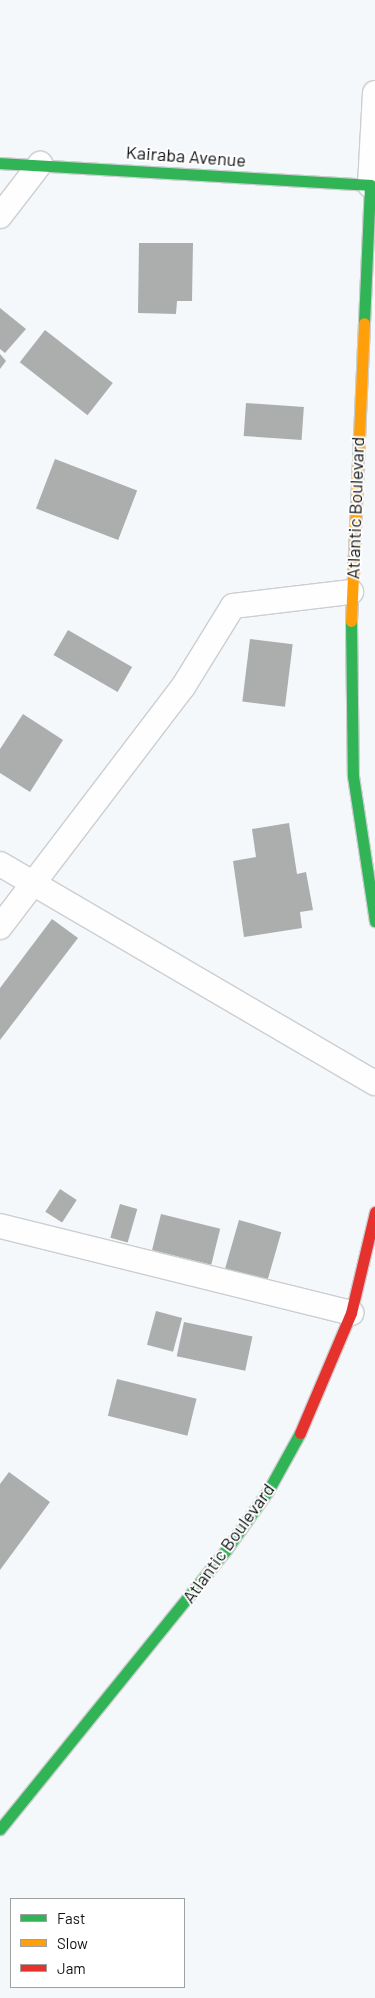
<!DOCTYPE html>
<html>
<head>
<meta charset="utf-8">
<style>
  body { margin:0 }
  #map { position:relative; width:375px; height:1998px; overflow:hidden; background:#f5f8fb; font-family:Barlow,sans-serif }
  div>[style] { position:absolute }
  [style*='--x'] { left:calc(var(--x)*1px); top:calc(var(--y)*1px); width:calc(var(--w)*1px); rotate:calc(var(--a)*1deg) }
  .building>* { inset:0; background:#acadad; transform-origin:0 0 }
  .roads { filter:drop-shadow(1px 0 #ccced0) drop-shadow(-1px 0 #ccced0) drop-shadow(0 1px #ccced0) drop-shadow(0 -1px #ccced0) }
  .street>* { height:24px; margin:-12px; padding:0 12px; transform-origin:12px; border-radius:12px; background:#fefefe }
  .fast>* { height:11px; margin:-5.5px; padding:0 5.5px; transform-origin:5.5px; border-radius:5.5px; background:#30b455 }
  .slow>* { height:11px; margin:-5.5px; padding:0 5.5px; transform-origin:5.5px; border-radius:5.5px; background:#ff9f0a }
  .jam>* { height:11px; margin:-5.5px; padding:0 5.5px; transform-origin:5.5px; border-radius:5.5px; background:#e5322d }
  span { translate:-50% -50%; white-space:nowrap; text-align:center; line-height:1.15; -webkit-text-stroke:4px #fff; paint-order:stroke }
  .street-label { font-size:18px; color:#0f1112 }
  .legend { position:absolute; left:10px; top:1898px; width:175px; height:90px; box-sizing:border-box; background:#fff; border:1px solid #9fa0a0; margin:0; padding:6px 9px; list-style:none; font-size:15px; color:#0f1112 }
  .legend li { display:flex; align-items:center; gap:10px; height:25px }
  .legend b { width:25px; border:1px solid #9fa0a0 }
</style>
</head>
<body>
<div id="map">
  <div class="building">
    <div style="clip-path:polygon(139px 243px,193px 243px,192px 301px,177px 301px,176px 314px,138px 313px)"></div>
    <div style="clip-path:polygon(0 308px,26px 329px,5px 353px,0 349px)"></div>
    <div style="left:45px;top:330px;width:86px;height:41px;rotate:38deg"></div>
    <div style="clip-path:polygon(0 354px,6px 361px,0 369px)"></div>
    <div style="left:246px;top:403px;width:58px;height:33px;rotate:4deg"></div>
    <div style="left:55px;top:459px;width:88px;height:53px;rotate:21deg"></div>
    <div style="left:68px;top:630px;width:74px;height:29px;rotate:30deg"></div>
    <div style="left:250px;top:639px;width:43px;height:63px;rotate:7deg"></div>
    <div style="clip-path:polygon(23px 714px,63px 740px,30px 792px,0 773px,0 749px)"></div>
    <div style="clip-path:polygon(289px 823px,297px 874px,306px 872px,313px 910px,300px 912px,302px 928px,244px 937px,233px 861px,256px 857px,252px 829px)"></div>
    <div style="clip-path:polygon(52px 919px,78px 938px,0 1040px,0 988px)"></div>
    <div style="left:60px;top:1189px;width:20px;height:27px;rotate:33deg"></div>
    <div style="left:120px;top:1204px;width:18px;height:35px;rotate:16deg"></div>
    <div style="left:161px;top:1214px;width:61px;height:37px;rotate:14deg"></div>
    <div style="left:239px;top:1220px;width:44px;height:72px;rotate:16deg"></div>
    <div style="left:156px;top:1311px;width:27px;height:35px;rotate:15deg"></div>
    <div style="left:184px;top:1322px;width:70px;height:35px;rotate:12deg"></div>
    <div style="left:117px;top:1379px;width:82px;height:38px;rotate:14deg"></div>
    <div style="clip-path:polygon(9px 1472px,50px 1502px,0 1570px,0 1484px)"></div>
  </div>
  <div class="roads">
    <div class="street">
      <div style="--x:370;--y:185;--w:92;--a:-86.9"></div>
      <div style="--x:0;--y:216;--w:66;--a:-52.4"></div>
      <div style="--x:0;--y:864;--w:434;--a:30.3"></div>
      <div style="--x:0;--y:927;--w:302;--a:-52.7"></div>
      <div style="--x:183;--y:687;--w:95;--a:-58.3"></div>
      <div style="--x:233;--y:606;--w:119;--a:-6.8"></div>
      <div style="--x:0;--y:1226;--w:362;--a:13.9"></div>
    </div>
    <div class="fast">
      <div style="--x:0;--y:163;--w:371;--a:3.4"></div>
      <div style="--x:370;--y:185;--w:138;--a:92.5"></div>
      <div style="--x:351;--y:621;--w:155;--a:89.3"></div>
      <div style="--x:353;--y:776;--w:147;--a:81.4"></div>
      <div style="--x:0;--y:1829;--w:359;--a:-51"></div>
      <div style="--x:226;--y:1550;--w:72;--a:-54.6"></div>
      <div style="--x:268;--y:1491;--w:66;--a:-61.1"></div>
    </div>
    <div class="slow">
      <div style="--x:351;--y:621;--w:298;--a:-87.5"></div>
    </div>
    <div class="jam">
      <div style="--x:300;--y:1433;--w:130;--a:-67"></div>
      <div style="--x:351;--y:1313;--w:104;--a:-76.6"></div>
    </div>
  </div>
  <div class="street-label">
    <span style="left:186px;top:156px;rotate:4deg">Kairaba Avenue</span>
    <span style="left:355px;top:508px;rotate:-88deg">Atlantic Boulevard</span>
    <span style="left:228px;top:1543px;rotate:-54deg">Atlantic Boulevard</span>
  </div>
  <ul class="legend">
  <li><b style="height:6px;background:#30b455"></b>Fast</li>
  <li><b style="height:6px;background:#ff9f0a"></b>Slow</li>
  <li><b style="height:6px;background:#e5322d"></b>Jam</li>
  </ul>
</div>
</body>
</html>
